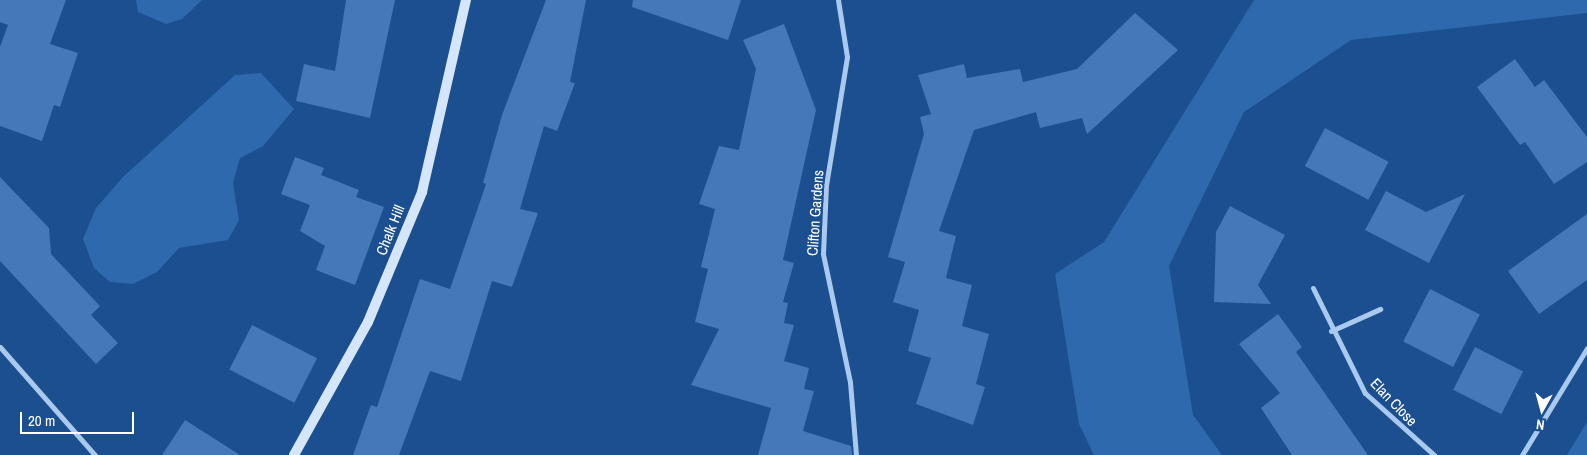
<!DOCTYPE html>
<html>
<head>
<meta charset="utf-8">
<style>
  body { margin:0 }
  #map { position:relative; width:1587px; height:455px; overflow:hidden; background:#1b4f8f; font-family:"Archivo Narrow",sans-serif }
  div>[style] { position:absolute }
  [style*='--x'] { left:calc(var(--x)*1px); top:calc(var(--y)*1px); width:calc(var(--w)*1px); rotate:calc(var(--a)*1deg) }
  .green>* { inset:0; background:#2e69ad }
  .building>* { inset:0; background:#4478b7; transform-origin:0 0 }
  .street>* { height:5px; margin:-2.5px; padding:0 2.5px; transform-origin:2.5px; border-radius:2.5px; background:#a9c9ee }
  .secondary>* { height:10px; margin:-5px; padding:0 5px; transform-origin:5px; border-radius:5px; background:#d6e6fa }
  span { translate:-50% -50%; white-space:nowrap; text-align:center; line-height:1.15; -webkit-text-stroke:4px #1b4f8f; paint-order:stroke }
  .street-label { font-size:15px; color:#fff }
  .north { position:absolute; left:1517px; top:385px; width:50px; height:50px; -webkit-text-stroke:4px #1b4f8f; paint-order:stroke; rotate:187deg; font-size:14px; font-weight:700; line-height:20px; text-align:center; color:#fff }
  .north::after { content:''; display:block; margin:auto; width:18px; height:22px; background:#fff; clip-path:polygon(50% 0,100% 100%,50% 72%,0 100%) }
  .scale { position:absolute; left:20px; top:412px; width:114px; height:22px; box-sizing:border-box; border:2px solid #fff; border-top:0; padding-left:6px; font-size:15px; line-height:18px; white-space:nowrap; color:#fff; -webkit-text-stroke:4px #1b4f8f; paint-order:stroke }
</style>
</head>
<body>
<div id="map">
  <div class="green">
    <div style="clip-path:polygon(136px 0,202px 0,182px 19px,166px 24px,138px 12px)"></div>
    <div style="clip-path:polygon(1254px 0,1587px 0,1587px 13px,1351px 40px,1244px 112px,1169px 266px,1193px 415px,1222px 455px,1094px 455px,1079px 424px,1055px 274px,1104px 242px)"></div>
    <div style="clip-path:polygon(261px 73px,294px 109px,263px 146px,240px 158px,233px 183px,239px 220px,228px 240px,179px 248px,157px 272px,133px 284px,110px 282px,94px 268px,83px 239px,96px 208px,123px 177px,235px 75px)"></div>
    <div style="clip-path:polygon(1587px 422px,1587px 455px,1567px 455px)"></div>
  </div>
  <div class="building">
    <div style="clip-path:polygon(0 0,66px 0,50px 44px,78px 53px,60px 107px,54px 105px,42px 141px,0 126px,0 47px,8px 25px,0 22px)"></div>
    <div style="clip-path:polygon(346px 0,395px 0,370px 118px,296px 101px,304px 64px,335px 71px)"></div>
    <div style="clip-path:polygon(546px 0,586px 0,570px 82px,575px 83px,557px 131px,544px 126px,520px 209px,538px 213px,512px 287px,492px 281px,461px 381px,430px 371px,399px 455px,353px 455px,371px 405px,377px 407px,420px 279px,450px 289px,486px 184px,483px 183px,502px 115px)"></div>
    <div style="clip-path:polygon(633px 0,741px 0,728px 40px,632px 7px)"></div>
    <div style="clip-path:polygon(1135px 13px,1178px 50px,1087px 134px,1082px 118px,1040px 128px,1036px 112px,974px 130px,939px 231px,956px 236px,946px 278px,972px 285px,962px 326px,989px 334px,976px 384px,985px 387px,973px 425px,916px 404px,931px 358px,908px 351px,919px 310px,893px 302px,905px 262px,888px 257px,924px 134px,920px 117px,931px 114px,918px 75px,964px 64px,967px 78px,1020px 69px,1023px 82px,1077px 69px)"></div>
    <div style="clip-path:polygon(784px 24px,816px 110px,783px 260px,794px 263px,783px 302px,788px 303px,784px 323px,794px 325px,784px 361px,809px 368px,804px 389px,814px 391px,803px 431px,851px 446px,852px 455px,758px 455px,771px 408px,691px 385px,719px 329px,695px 322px,708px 269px,701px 267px,715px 209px,699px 204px,719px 146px,739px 150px,756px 69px,743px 40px)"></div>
    <div style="clip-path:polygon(1515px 59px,1535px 87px,1544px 80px,1587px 137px,1587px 162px,1554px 184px,1525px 142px,1520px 145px,1477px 87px)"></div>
    <div style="left:1325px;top:128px;width:72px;height:43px;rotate:28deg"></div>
    <div style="clip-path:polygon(295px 157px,324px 168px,321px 175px,359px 190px,356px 197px,384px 207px,355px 285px,316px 270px,325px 246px,300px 231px,310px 205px,281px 194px)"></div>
    <div style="clip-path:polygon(0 177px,49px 228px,51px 254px,100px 306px,91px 315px,118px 343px,96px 364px,0 261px)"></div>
    <div style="clip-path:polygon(1386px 191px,1426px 212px,1465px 194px,1429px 263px,1365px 230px)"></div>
    <div style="clip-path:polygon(1230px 206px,1285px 235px,1258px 285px,1271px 304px,1214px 302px,1216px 232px)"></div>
    <div style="clip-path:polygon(1587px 214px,1587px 280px,1539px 314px,1508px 271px)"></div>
    <div style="left:1430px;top:289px;width:56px;height:59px;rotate:27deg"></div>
    <div style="clip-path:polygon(1278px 314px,1302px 347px,1296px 352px,1368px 455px,1292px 455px,1261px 408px,1280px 393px,1239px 344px)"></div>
    <div style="left:252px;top:325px;width:73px;height:50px;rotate:27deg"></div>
    <div style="left:1475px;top:347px;width:54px;height:48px;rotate:27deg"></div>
    <div style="clip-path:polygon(185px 420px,240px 455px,162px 455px)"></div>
  </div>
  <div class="street">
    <div style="--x:838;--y:0;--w:58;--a:81"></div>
    <div style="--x:847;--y:57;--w:130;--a:99.3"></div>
    <div style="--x:826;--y:185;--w:69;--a:92.5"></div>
    <div style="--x:823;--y:254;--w:131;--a:78.1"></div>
    <div style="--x:850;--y:382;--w:73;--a:85.3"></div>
    <div style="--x:1313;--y:288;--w:117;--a:63.7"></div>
    <div style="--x:1365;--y:393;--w:93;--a:41.9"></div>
    <div style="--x:1331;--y:331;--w:54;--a:-24.2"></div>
    <div style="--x:0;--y:347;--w:144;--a:48.7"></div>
    <div style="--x:1522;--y:455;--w:125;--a:-58.7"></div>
  </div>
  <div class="secondary">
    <div style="--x:294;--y:455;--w:152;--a:-60.9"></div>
    <div style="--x:368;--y:322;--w:141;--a:-67.4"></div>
    <div style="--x:422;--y:192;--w:197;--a:-77.1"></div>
  </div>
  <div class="street-label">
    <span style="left:815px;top:213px;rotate:-86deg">Clifton Gardens</span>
    <span style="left:390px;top:230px;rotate:-68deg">Chalk Hill</span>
    <span style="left:1394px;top:402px;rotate:46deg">Elan Close</span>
  </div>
  <div class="north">N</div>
  <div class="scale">20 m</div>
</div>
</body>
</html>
